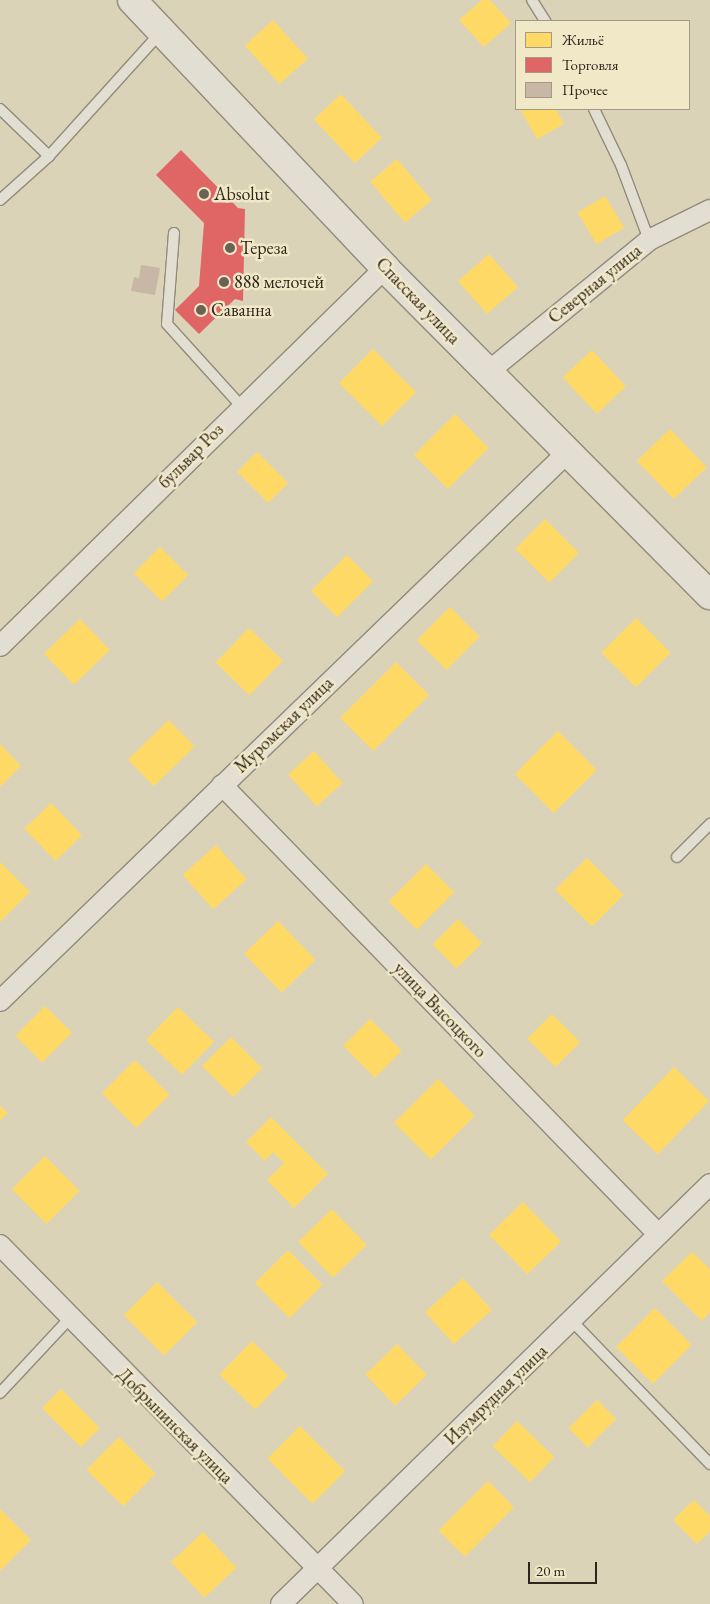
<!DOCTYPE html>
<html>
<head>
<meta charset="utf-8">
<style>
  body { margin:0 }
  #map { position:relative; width:710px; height:1604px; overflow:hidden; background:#dbd3b8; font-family:"EB Garamond",serif }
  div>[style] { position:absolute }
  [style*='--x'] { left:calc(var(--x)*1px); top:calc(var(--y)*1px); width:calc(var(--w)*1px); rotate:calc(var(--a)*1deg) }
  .homes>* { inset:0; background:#ffd966; transform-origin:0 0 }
  .shops>* { inset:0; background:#e06666 }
  .building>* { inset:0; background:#c8b6a6 }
  .roads { filter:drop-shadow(1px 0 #918b7b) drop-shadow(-1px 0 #918b7b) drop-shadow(0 1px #918b7b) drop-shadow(0 -1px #918b7b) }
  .lane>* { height:10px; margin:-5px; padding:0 5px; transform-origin:5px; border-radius:5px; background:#e2ded1 }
  .street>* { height:20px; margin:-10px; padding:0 10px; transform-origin:10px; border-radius:10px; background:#e2ded1 }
  .secondary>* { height:28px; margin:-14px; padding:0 14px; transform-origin:14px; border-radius:14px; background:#e2ded1 }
  .dots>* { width:14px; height:14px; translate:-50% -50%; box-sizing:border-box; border:2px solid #f1e8c7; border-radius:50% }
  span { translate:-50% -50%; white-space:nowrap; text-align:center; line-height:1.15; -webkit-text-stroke:5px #f1e8c7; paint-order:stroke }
  .poi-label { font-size:18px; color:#2e251d }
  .left { translate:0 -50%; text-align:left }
  .street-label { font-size:18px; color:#2e251d }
  .legend { position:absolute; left:515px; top:20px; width:175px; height:90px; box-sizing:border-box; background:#f1e8c7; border:1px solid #a39a83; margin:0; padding:6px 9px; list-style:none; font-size:15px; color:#2e251d }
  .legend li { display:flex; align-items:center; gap:10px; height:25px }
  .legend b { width:25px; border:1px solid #a39a83 }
  .scale { position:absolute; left:528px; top:1562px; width:69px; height:22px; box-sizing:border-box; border:2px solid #2e251d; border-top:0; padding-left:6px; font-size:15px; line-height:18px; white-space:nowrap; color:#2e251d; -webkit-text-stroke:4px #f1e8c7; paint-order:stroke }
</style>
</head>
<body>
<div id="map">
  <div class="homes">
    <div style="clip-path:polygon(482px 0,490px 0,511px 23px,484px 47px,459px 20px)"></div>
    <div style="left:273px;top:20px;width:52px;height:38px;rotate:48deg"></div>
    <div style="left:341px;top:94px;width:60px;height:37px;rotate:47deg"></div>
    <div style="clip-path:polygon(520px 109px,556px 109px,564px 124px,537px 139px)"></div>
    <div style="left:397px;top:159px;width:54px;height:35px;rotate:50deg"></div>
    <div style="left:605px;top:196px;width:37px;height:32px;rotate:59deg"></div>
    <div style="left:489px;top:254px;width:44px;height:41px;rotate:49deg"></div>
    <div style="left:373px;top:349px;width:61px;height:48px;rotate:45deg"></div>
    <div style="left:592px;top:350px;width:50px;height:40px;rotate:47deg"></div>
    <div style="left:455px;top:414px;width:48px;height:58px;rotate:45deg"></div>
    <div style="left:670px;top:429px;width:53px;height:46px;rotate:46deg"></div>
    <div style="left:257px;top:452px;width:44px;height:28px;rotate:45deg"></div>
    <div style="left:545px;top:519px;width:48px;height:42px;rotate:45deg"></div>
    <div style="left:160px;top:547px;width:40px;height:37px;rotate:45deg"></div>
    <div style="left:347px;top:555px;width:37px;height:51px;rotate:45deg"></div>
    <div style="left:450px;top:607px;width:42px;height:47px;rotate:45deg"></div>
    <div style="left:636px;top:618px;width:49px;height:49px;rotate:45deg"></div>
    <div style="left:80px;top:619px;width:43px;height:50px;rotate:46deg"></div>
    <div style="left:249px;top:628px;width:47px;height:48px;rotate:44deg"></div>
    <div style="left:396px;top:662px;width:47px;height:79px;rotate:45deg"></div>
    <div style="left:169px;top:720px;width:37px;height:57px;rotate:46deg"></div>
    <div style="left:558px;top:731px;width:55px;height:61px;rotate:45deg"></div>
    <div style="clip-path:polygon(0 744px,21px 766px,0 787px)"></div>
    <div style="left:314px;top:751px;width:43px;height:35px;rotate:48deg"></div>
    <div style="left:51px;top:803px;width:45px;height:37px;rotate:46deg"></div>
    <div style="left:216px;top:845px;width:46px;height:45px;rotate:48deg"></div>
    <div style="left:587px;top:858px;width:52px;height:45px;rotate:45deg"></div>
    <div style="clip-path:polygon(0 862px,30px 892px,0 922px)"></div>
    <div style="left:426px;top:864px;width:40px;height:53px;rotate:45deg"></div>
    <div style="left:458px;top:919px;width:34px;height:36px;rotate:45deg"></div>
    <div style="left:278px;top:921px;width:54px;height:47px;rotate:46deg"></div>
    <div style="left:45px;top:1006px;width:38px;height:42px;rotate:45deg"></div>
    <div style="left:178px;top:1007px;width:50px;height:46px;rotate:44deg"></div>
    <div style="left:552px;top:1014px;width:40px;height:35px;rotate:45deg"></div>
    <div style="left:370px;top:1019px;width:45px;height:38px;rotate:45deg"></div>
    <div style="left:231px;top:1037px;width:44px;height:41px;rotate:45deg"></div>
    <div style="left:135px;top:1060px;width:49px;height:47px;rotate:45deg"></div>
    <div style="left:674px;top:1067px;width:49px;height:74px;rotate:44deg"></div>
    <div style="left:438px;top:1079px;width:52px;height:62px;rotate:45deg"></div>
    <div style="clip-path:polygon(0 1106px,8px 1113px,0 1121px)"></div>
    <div style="clip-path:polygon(271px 1117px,328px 1174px,294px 1208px,267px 1180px,284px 1163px,273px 1152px,265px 1161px,246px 1142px)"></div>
    <div style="left:45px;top:1156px;width:49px;height:47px;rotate:45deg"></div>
    <div style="left:523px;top:1202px;width:55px;height:47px;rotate:46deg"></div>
    <div style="left:332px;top:1209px;width:50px;height:47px;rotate:46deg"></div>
    <div style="left:288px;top:1250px;width:49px;height:47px;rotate:45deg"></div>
    <div style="clip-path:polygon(692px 1252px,710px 1269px,710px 1312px,702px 1321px,662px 1281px)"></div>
    <div style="left:463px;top:1278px;width:43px;height:51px;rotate:48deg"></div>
    <div style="left:157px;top:1282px;width:57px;height:47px;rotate:45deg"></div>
    <div style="left:655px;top:1308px;width:52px;height:55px;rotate:45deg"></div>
    <div style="left:252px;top:1341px;width:50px;height:47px;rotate:44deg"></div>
    <div style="left:397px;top:1344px;width:43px;height:44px;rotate:46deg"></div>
    <div style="left:61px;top:1389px;width:55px;height:27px;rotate:45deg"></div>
    <div style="left:597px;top:1400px;width:27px;height:40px;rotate:45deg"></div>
    <div style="left:517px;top:1421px;width:52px;height:35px;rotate:44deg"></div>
    <div style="left:300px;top:1426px;width:64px;height:46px;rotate:45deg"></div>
    <div style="left:119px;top:1437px;width:52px;height:46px;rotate:45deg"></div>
    <div style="left:488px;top:1481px;width:37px;height:70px;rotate:45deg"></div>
    <div style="clip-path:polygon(694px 1500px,710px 1516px,710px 1531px,697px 1544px,673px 1520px)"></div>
    <div style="clip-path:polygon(0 1509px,31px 1540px,0 1571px)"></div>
    <div style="left:203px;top:1532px;width:49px;height:44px;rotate:47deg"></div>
  </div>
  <div class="shops">
    <div style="clip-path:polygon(181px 150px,238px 208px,245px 209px,243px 301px,235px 299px,199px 334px,175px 310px,199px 286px,204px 223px,156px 175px)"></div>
  </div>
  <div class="building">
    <div style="clip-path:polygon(141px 265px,160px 268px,155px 295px,131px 291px,134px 277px,139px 278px)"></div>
  </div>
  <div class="roads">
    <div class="lane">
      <div style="--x:532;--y:0;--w:25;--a:58"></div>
      <div style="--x:0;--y:109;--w:68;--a:43.8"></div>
      <div style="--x:594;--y:109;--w:62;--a:64.3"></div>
      <div style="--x:621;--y:165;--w:80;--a:69.5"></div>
      <div style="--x:0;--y:200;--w:66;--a:-41.9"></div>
      <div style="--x:49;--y:156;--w:166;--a:-47.9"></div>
      <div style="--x:174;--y:233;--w:91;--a:94.4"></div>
      <div style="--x:167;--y:324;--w:110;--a:47.9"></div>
      <div style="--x:677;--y:857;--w:47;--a:-45"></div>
      <div style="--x:572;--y:1321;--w:199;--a:46"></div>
      <div style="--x:0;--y:1393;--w:101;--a:-47"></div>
    </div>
    <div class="street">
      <div style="--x:488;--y:372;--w:208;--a:-39.3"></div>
      <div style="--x:649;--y:240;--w:68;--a:-26.2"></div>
      <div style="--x:0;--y:646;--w:540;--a:-44.47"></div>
      <div style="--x:222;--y:785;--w:626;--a:45.84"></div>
      <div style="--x:0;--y:1001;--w:791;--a:-44.03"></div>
      <div style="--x:0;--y:1245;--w:503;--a:45.48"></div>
      <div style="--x:281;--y:1604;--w:600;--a:-44.39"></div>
    </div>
    <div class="secondary">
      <div style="--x:132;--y:0;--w:369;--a:46.6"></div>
      <div style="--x:385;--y:268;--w:461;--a:45.2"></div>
    </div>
  </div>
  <div class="dots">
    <div style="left:204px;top:194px;background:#6b6253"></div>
    <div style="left:230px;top:248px;background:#6b6253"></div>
    <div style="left:224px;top:282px;background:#6b6253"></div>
    <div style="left:201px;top:310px;background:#6b6253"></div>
  </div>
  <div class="poi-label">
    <span class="left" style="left:214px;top:194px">Absolut</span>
    <span class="left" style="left:240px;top:248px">Тереза</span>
    <span class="left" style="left:234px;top:282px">888 мелочей</span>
    <span class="left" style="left:211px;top:310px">Саванна</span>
  </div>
  <div class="street-label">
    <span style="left:595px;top:284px;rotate:-39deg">Северная улица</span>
    <span style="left:418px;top:301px;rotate:46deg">Спасская улица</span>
    <span style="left:191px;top:456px;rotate:-45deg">бульвар Роз</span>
    <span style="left:284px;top:725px;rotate:-44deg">Муромская улица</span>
    <span style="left:440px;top:1010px;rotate:46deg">улица Высоцкого</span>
    <span style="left:496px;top:1395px;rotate:-44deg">Изумрудная улица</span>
    <span style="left:175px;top:1426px;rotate:45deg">Добрынинская улица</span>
  </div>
  <ul class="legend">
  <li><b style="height:14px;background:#ffd966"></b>Жильё</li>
  <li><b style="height:14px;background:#e06666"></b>Торговля</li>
  <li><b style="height:14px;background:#c8b6a6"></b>Прочее</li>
  </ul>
  <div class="scale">20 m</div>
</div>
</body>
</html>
